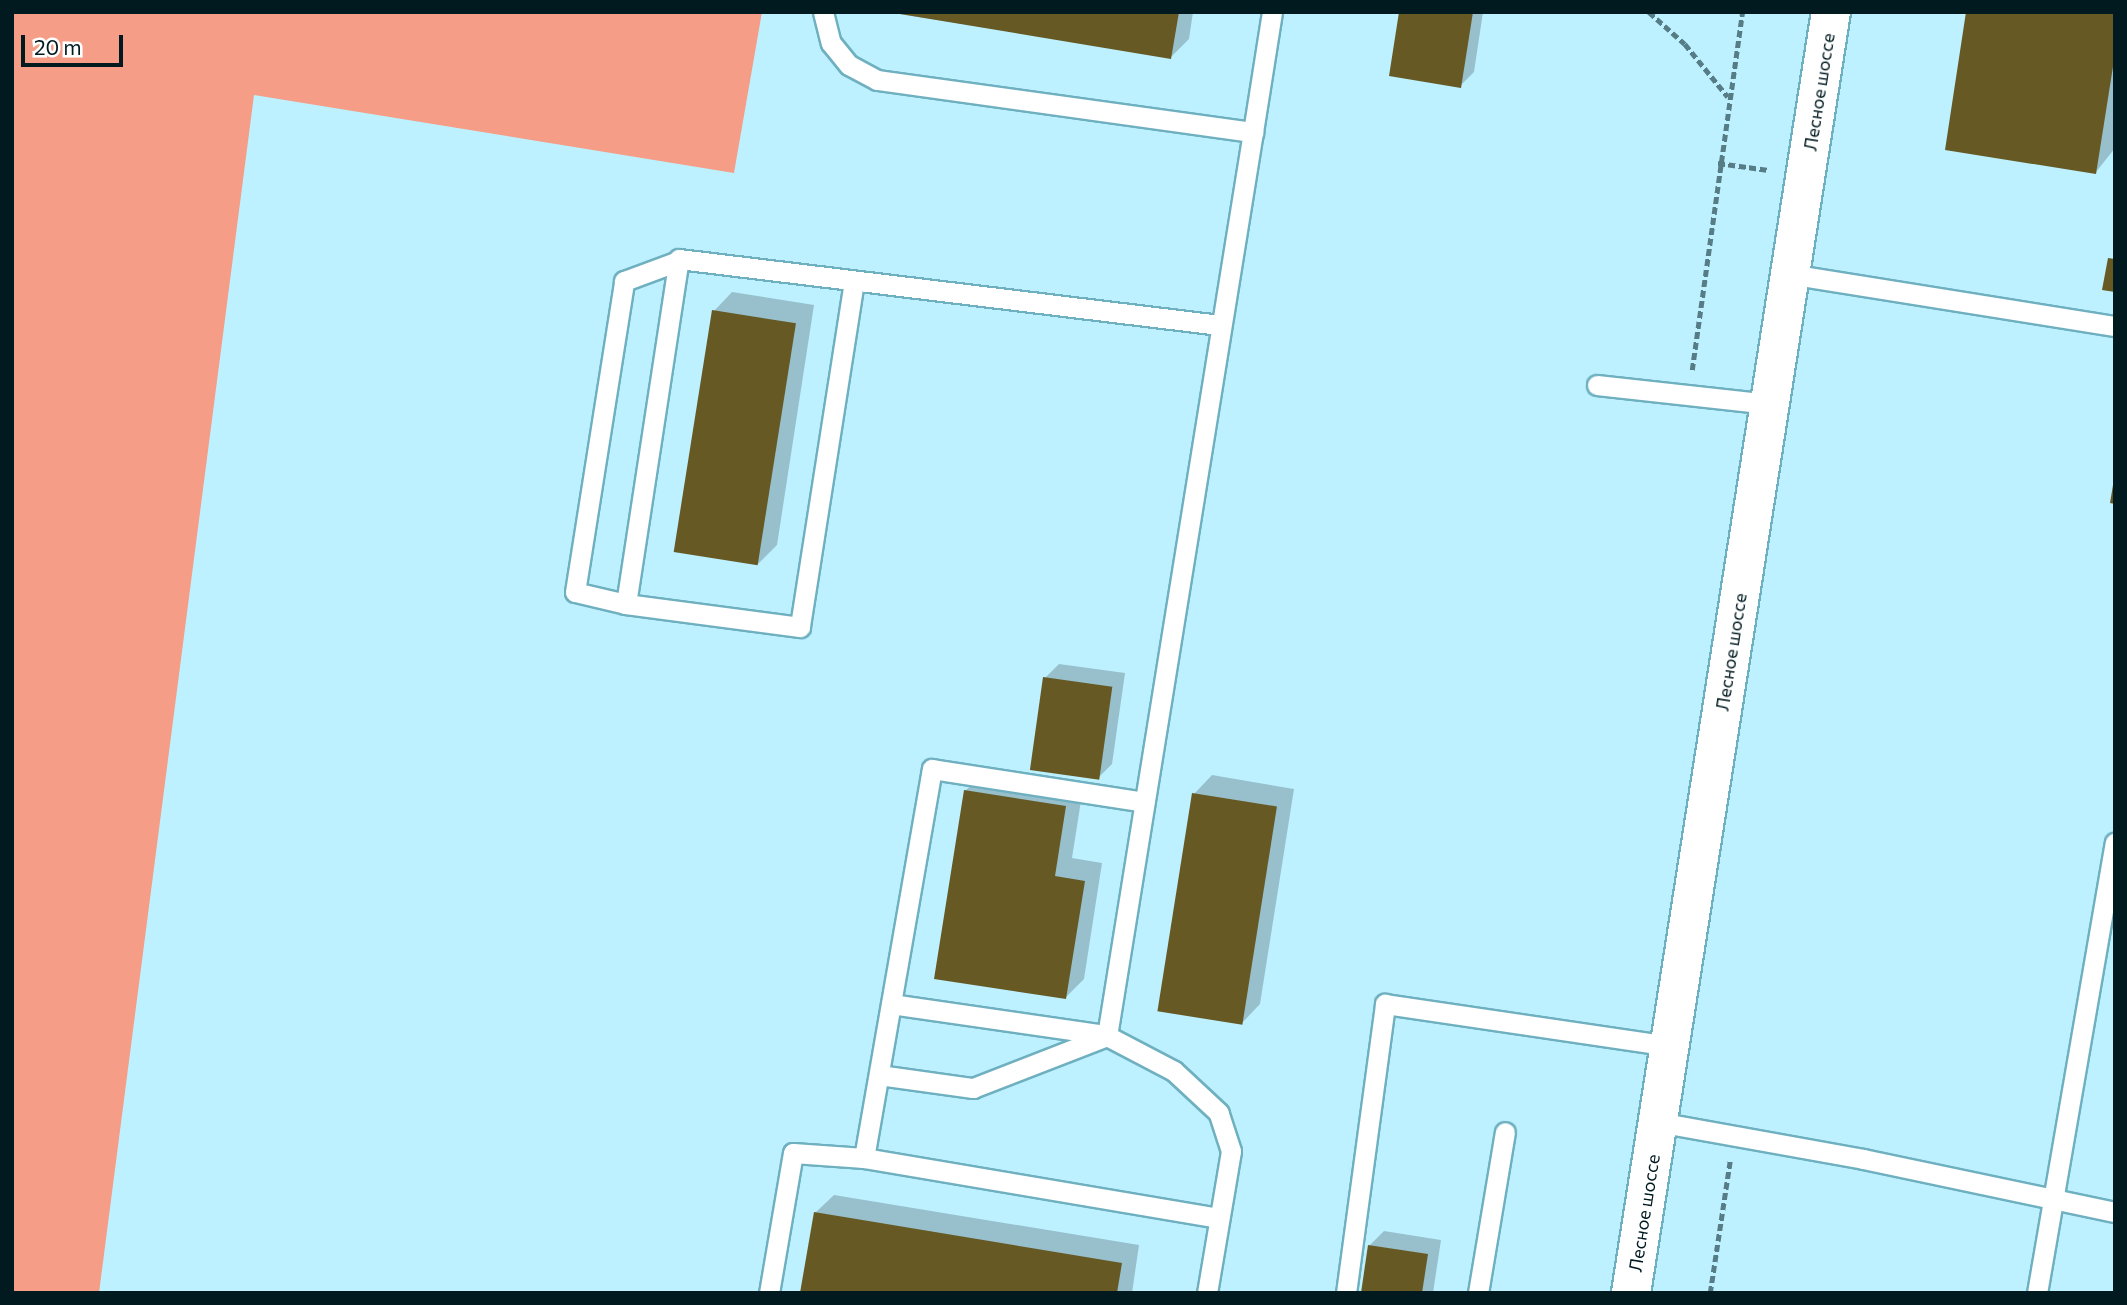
<!DOCTYPE html>
<html>
<head>
<meta charset="utf-8">
<style>
  body { margin:0 }
  #map { position:relative; width:2127px; height:1305px; overflow:hidden; background:#bdf1ff; font-family:Commissioner,sans-serif }
  div>[style] { position:absolute }
  [style*='--x'] { left:calc(var(--x)*1px); top:calc(var(--y)*1px); width:calc(var(--w)*1px); rotate:calc(var(--a)*1deg) }
  .green>* { inset:0; background:#f59d86 }
  .shadow>* { inset:0; background:#0003 }
  .building>* { inset:0; background:#665923; transform-origin:0 0 }
  .path>* { height:4.5px; margin-top:-2.25px; transform-origin:0; background:repeating-linear-gradient(90deg,#567c86 0 7px,transparent 0 10.5px) }
  .roads { filter:drop-shadow(2px 0 #6fb0c0) drop-shadow(-2px 0 #6fb0c0) drop-shadow(0 2px #6fb0c0) drop-shadow(0 -2px #6fb0c0) }
  .lane>* { height:19px; margin:-9.5px; padding:0 9.5px; transform-origin:9.5px; border-radius:9.5px; background:#fff }
  .secondary>* { height:38px; margin:-19px; padding:0 19px; transform-origin:19px; border-radius:19px; background:#fff }
  span { translate:-50% -50%; white-space:nowrap; text-align:center; line-height:1.15; -webkit-text-stroke:7px #fff; paint-order:stroke }
  .street-label { font-size:18px; color:#001a20 }
  .frame { position:absolute; inset:0; border:14px solid #001a20; pointer-events:none }
  .scale { position:absolute; left:21px; top:35px; width:102px; height:32px; box-sizing:border-box; border:4px solid #001a20; border-top:0; padding-left:9px; font-size:21px; line-height:24px; white-space:nowrap; color:#001a20; -webkit-text-stroke:5px #fff; paint-order:stroke }
</style>
</head>
<body>
<div id="map">
  <div class="green">
    <div style="clip-path:polygon(12px 12px,762px 12px,734px 173px,254px 95px,99px 1293px,12px 1293px)"></div>
  </div>
  <div class="shadow">
    <div style="clip-path:polygon(1193px 12px,1189px 39px,1171px 57px,893px 13px)"></div>
    <div style="clip-path:polygon(1401px 12px,1483px 12px,1474px 72px,1460px 86px)"></div>
    <div style="clip-path:polygon(2115px 12px,2115px 148px,2096px 172px)"></div>
    <div style="clip-path:polygon(732px 292px,814px 305px,777px 545px,758px 564px,714px 311px)"></div>
    <div style="clip-path:polygon(1059px 664px,1125px 673px,1112px 764px,1098px 778px,1045px 678px)"></div>
    <div style="clip-path:polygon(984px 773px,1083px 788px,1072px 858px,1102px 863px,1084px 979px,1065px 998px,965px 791px)"></div>
    <div style="clip-path:polygon(1212px 775px,1294px 789px,1260px 1004px,1242px 1023px,1194px 794px)"></div>
    <div style="clip-path:polygon(834px 1195px,1139px 1245px,1132px 1293px,802px 1293px,815px 1213px)"></div>
    <div style="clip-path:polygon(1384px 1231px,1441px 1240px,1433px 1293px,1363px 1293px,1370px 1245px)"></div>
  </div>
  <div class="building">
    <div style="clip-path:polygon(888px 12px,1179px 12px,1171px 59px)"></div>
    <div style="clip-path:polygon(1399px 12px,1473px 12px,1461px 88px,1389px 76px)"></div>
    <div style="clip-path:polygon(1966px 12px,2115px 12px,2115px 54px,2096px 174px,1945px 150px)"></div>
    <div style="clip-path:polygon(2108px 258px,2115px 259px,2115px 292px,2102px 290px)"></div>
    <div style="left:712px;top:310px;width:85px;height:245px;rotate:9deg"></div>
    <div style="clip-path:polygon(2113px 485px,2115px 485px,2115px 504px,2110px 503px)"></div>
    <div style="left:1043px;top:677px;width:70px;height:94px;rotate:8deg"></div>
    <div style="clip-path:polygon(964px 790px,1066px 806px,1055px 876px,1085px 881px,1066px 999px,934px 979px)"></div>
    <div style="left:1192px;top:793px;width:86px;height:221px;rotate:9deg"></div>
    <div style="clip-path:polygon(814px 1212px,1122px 1263px,1117px 1293px,800px 1293px)"></div>
    <div style="clip-path:polygon(1368px 1245px,1428px 1254px,1422px 1293px,1361px 1293px)"></div>
  </div>
  <div class="path">
    <div style="--x:1649;--y:12;--w:48;--a:41.6"></div>
    <div style="--x:1685;--y:44;--w:68;--a:50.9"></div>
    <div style="--x:1718;--y:163;--w:51;--a:7.8"></div>
    <div style="--x:1692;--y:370;--w:361;--a:-82"></div>
    <div style="--x:1710;--y:1293;--w:134;--a:-81.4"></div>
  </div>
  <div class="roads">
    <div class="lane">
      <div style="--x:823;--y:12;--w:32;--a:76"></div>
      <div style="--x:831;--y:43;--w:28;--a:51"></div>
      <div style="--x:849;--y:65;--w:32;--a:28"></div>
      <div style="--x:877;--y:80;--w:380;--a:7.9"></div>
      <div style="--x:1253;--y:132;--w:121;--a:-81"></div>
      <div style="--x:1789;--y:274;--w:330;--a:9.1"></div>
      <div style="--x:854;--y:281;--w:350;--a:98.9"></div>
      <div style="--x:800;--y:627;--w:176;--a:-172.5"></div>
      <div style="--x:626;--y:604;--w:349;--a:-81.3"></div>
      <div style="--x:679;--y:259;--w:545;--a:6.96"></div>
      <div style="--x:1597;--y:385;--w:173;--a:6.3"></div>
      <div style="--x:626;--y:604;--w:52;--a:-166.8"></div>
      <div style="--x:575;--y:592;--w:315;--a:-81"></div>
      <div style="--x:624;--y:281;--w:58;--a:-20.3"></div>
      <div style="--x:891;--y:1004;--w:216;--a:8.2"></div>
      <div style="--x:879;--y:1075;--w:95;--a:7.9"></div>
      <div style="--x:973;--y:1088;--w:144;--a:-21.2"></div>
      <div style="--x:1658;--y:1122;--w:208;--a:10.2"></div>
      <div style="--x:1863;--y:1159;--w:258;--a:11.9"></div>
      <div style="--x:864;--y:1158;--w:395;--a:-80.1"></div>
      <div style="--x:932;--y:769;--w:215;--a:8.8"></div>
      <div style="--x:769;--y:1293;--w:142;--a:-80.3"></div>
      <div style="--x:793;--y:1153;--w:71;--a:4"></div>
      <div style="--x:864;--y:1158;--w:360;--a:9.6"></div>
      <div style="--x:1207;--y:1293;--w:144;--a:-80.4"></div>
      <div style="--x:1231;--y:1151;--w:40;--a:-108"></div>
      <div style="--x:1219;--y:1113;--w:62;--a:-137"></div>
      <div style="--x:1174;--y:1071;--w:76;--a:-152.4"></div>
      <div style="--x:1107;--y:1036;--w:916;--a:-80.83"></div>
      <div style="--x:1346;--y:1293;--w:292;--a:-82.3"></div>
      <div style="--x:1385;--y:1004;--w:288;--a:8.4"></div>
      <div style="--x:1478;--y:1293;--w:163;--a:-80.5"></div>
      <div style="--x:2037;--y:1293;--w:457;--a:-80.2"></div>
    </div>
    <div class="secondary">
      <div style="--x:1631;--y:1293;--w:1297;--a:-81.13"></div>
    </div>
  </div>
  <div class="street-label">
    <span style="left:1819px;top:92px;rotate:-81deg">Лесное шоссе</span>
    <span style="left:1731px;top:652px;rotate:-81deg">Лесное шоссе</span>
    <span style="left:1644px;top:1213px;rotate:-81deg">Лесное шоссе</span>
  </div>
  <div class="frame"></div>
  <div class="scale">20 m</div>
</div>
</body>
</html>
